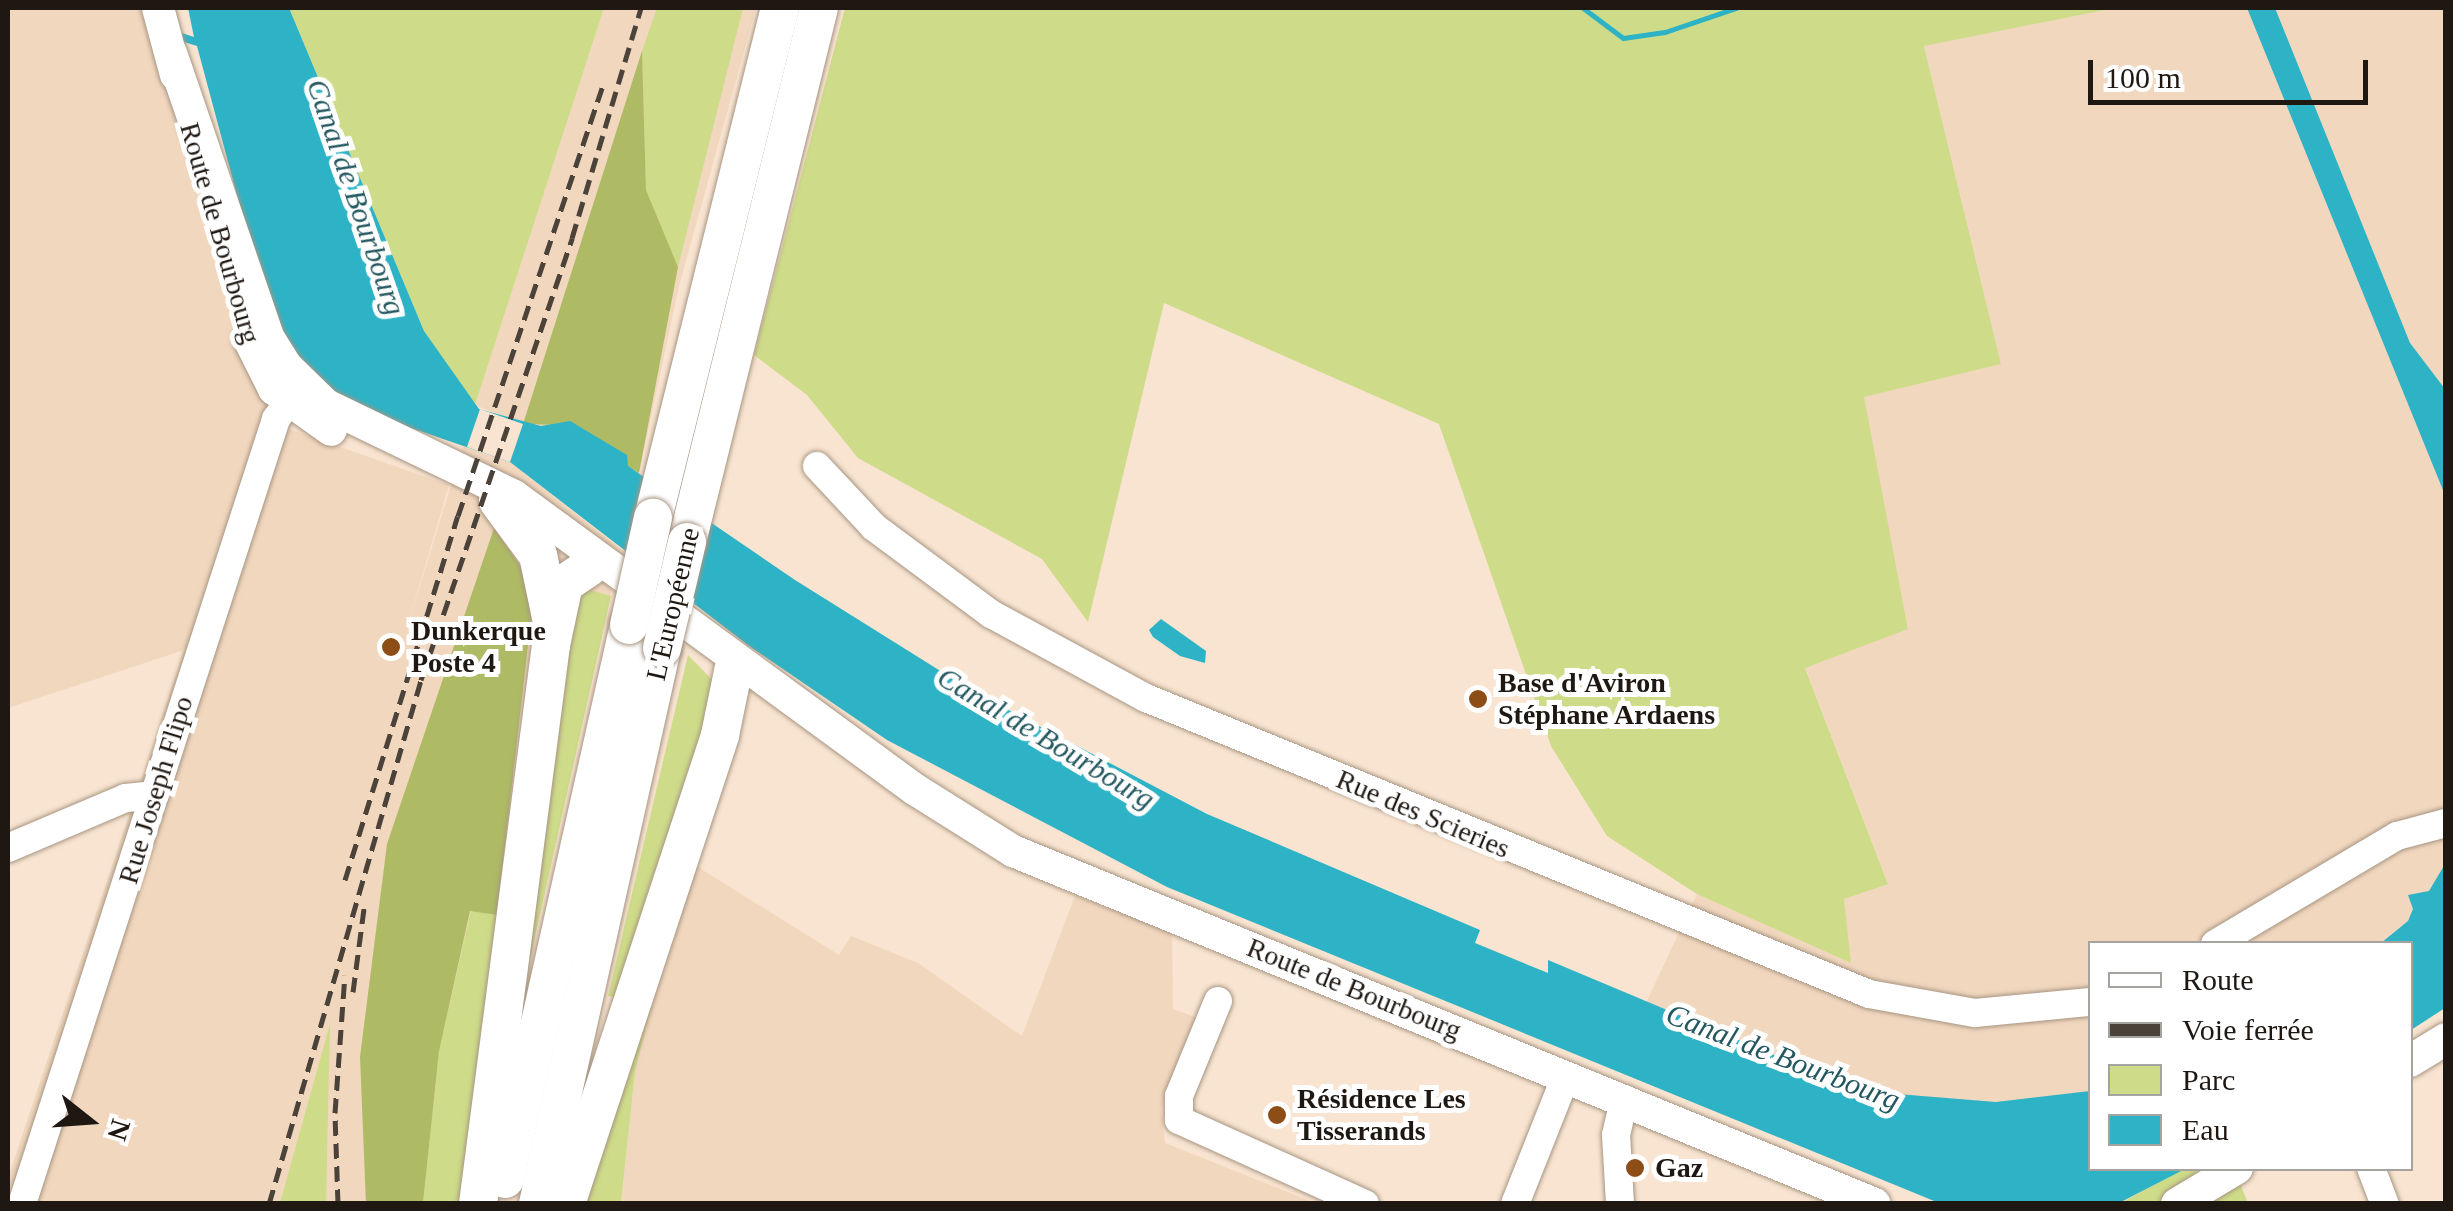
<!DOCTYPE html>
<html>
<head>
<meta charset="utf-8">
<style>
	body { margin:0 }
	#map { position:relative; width:2453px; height:1211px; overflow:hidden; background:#f8e4d0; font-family:Georgia,serif }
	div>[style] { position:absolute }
	.built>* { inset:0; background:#f1d7be }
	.green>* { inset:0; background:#cedb88 }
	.forest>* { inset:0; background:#aeba64 }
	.water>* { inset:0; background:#2db3c5 }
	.pier>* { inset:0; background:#f8e4d0 }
	.stream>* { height:5px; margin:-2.5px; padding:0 2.5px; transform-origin:2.5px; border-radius:2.5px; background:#2db3c5 }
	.roads { filter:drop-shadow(0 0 2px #a79583) drop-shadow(0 0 2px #a79583) }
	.minor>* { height:28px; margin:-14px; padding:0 14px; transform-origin:14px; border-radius:14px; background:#fff }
	.major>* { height:32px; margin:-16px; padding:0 16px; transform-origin:16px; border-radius:16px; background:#fff }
	.highway>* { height:38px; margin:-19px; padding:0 19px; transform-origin:19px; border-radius:19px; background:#fff }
	.rail>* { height:5px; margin-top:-2.5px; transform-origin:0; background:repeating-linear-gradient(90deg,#4b4239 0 15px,transparent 0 23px) }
	.bridges { filter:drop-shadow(0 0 2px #a79583) drop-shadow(0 0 2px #a79583) }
	.highway-bridge>* { height:38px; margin:-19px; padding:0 19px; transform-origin:19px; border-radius:19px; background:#fff }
	.dots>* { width:28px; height:28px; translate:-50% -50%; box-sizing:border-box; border:5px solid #fff; border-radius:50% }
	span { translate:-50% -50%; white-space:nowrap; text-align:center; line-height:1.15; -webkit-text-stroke:10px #fff; paint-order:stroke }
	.street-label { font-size:28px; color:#1f1812 }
	.poi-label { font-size:28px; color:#1f1812; font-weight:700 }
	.left { translate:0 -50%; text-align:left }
	.water-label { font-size:30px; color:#245860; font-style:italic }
	.frame { position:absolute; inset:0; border:10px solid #1f1812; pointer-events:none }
	.legend { position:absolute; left:2088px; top:941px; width:325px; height:230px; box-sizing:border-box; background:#fff; border:2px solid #a5a3a0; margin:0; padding:12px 18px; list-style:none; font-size:30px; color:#1f1812 }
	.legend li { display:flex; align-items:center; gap:20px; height:50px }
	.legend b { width:50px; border:2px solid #a5a3a0 }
	.north { position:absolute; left:40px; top:1071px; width:100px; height:100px; -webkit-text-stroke:8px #fff; paint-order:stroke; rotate:107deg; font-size:28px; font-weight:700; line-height:40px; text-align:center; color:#1f1812 }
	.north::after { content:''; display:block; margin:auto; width:35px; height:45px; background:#1f1812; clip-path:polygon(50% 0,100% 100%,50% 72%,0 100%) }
	.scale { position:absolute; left:2088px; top:60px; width:280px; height:45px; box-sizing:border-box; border:5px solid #1f1812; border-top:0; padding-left:12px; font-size:30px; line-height:35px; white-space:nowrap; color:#1f1812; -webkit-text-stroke:8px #fff; paint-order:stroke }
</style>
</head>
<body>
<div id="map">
	<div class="built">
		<i style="clip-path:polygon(8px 8px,144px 8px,241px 349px,289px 429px,449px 485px,403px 641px,463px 446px,510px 462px,621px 549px,465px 1203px,8px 1203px,8px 1178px,184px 650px,8px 708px)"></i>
		<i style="clip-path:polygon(604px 8px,756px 8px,679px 286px,639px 473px,475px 405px)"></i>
		<i style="clip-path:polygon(2115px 8px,2445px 8px,2445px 931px,2410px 944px,2090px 944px,2090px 1123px,1960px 1122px,1630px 1037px,1697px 894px,1850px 962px,1844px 899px,1888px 883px,1805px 667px,1908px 628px,1863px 397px,2001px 364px,1924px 45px)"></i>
		<i style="clip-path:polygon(688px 861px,839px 955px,851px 936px,918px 963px,1022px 1036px,1075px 896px,1172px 932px,1173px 1009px,1200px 1019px,1161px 1108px,1165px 1143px,1315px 1203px,621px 1204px,635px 1072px)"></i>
	</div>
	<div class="green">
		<i style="clip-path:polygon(289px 8px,604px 8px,475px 405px,424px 331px)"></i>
		<i style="clip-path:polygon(657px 8px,743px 8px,678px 267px,646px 191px,642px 51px)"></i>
		<i style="clip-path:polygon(845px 8px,2115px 8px,1924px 46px,2001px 364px,1864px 397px,1908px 629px,1805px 668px,1888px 884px,1844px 899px,1851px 963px,1697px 894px,1607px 836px,1551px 746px,1439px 424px,1164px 303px,1088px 622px,1042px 559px,858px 458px,807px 395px,754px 355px)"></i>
		<i style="clip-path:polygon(576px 586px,611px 596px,503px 1081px)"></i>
		<i style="clip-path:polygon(688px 655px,717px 685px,620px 998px,608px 996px)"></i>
		<i style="clip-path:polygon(471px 911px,497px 915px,460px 1203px,423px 1204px,439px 1050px)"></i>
		<i style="clip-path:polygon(665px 953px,635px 1072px,621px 1203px,582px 1204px)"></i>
		<i style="clip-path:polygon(330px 1024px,326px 1203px,280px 1203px)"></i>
		<i style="clip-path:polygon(2185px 1168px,2234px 1169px,2248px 1203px,2119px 1204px)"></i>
	</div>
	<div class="forest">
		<i style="clip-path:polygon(642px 51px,646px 190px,678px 267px,639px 473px,559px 425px,523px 424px)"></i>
		<i style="clip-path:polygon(494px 528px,523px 570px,533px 602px,497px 915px,470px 911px,439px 1051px,423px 1203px,366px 1204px,360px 1057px,387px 844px)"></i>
	</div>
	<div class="water">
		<i style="clip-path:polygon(188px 8px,289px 8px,424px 331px,479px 409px,541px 426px,570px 421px,627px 455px,628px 466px,795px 580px,974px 692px,1207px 814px,1480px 930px,1475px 943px,1548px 973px,1548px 960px,1841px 1083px,1885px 1093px,1996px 1102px,2090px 1091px,2090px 1168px,2185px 1169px,2119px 1203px,1939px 1203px,1167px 887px,887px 740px,749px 646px,510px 462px,350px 407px,286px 351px,261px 285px,197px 46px,184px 42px,182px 33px,194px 37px)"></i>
		<i style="clip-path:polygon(2247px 8px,2275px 8px,2410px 343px,2445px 389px,2445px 495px)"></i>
		<i style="clip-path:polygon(1161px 619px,1206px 651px,1205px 663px,1180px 656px,1153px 637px,1149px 630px)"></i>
		<i style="clip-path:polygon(2445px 864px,2445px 1008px,2411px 1030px,2410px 944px,2381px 943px,2408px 921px,2413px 909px,2408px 895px,2429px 891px)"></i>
	</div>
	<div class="pier">
		<i style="clip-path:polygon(480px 409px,523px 424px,510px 462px,467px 447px)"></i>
	</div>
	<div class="stream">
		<i style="left:1583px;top:8px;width:50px;rotate:36.9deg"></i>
		<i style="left:1623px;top:38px;width:42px;rotate:-8.1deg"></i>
		<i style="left:1665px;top:32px;width:75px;rotate:-18.7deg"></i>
	</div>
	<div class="roads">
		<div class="minor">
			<i style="left:817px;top:466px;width:83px;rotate:46.9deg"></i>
			<i style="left:874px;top:527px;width:146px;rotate:36.6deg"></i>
			<i style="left:991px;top:614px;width:176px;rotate:28.5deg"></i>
			<i style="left:1146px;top:698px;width:781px;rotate:22.26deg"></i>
			<i style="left:1869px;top:994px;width:108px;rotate:10.2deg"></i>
			<i style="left:1975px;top:1013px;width:116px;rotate:-5.5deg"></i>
			<i style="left:8px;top:848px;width:128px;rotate:-23deg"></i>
			<i style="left:126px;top:798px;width:29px;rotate:-6deg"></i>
			<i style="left:2215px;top:944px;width:212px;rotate:-30.7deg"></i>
			<i style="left:2397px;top:836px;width:51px;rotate:-14.9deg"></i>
			<i style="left:1218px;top:1001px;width:103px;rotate:112.3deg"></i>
			<i style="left:1179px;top:1096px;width:24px;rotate:90deg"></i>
			<i style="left:1179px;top:1120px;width:204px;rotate:24.3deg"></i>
			<i style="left:2371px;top:1168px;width:39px;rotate:69deg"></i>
			<i style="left:22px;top:1204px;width:825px;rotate:-72.07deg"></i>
			<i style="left:276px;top:419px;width:42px;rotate:-53.7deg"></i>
			<i style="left:1515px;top:1204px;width:138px;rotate:-68.3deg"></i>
			<i style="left:1620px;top:1204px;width:69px;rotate:-93.3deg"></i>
			<i style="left:1616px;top:1135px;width:37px;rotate:-77deg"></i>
		</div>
		<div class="major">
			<i style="left:158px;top:8px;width:69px;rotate:75deg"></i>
			<i style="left:171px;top:53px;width:300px;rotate:71.1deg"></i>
			<i style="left:268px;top:337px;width:36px;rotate:58deg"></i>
			<i style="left:287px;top:367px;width:54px;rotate:44.3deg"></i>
			<i style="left:326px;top:405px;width:209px;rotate:25.8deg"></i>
			<i style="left:514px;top:496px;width:498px;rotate:36.2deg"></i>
			<i style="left:916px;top:790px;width:115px;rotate:32.2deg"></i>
			<i style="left:1013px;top:851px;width:931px;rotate:22.27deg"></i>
			<i style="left:249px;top:339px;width:56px;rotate:63.4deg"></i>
			<i style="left:274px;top:389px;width:70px;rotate:35.7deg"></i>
			<i style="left:2410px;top:1061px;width:42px;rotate:-31.4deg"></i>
			<i style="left:2177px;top:1204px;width:70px;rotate:-31deg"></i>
		</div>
		<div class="highway">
			<i style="left:498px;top:501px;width:67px;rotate:53.5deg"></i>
			<i style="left:538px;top:555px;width:63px;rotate:78.2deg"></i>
			<i style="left:653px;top:518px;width:526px;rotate:-76.02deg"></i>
			<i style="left:687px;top:542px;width:550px;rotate:-76.12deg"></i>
			<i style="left:505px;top:1179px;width:568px;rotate:-77.38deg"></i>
			<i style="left:478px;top:1204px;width:564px;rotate:-82.56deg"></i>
			<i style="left:551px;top:645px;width:62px;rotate:-78deg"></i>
			<i style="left:564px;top:584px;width:30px;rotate:-34deg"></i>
			<i style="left:538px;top:1204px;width:570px;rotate:-77.43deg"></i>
			<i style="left:566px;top:1204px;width:494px;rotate:-71.8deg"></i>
			<i style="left:720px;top:735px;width:69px;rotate:-78.4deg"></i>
		</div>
	</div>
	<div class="rail">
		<i style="left:345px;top:880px;width:381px;rotate:-72.8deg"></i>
		<i style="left:458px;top:516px;width:459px;rotate:-71.4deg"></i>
		<i style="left:353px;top:992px;width:85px;rotate:-82.5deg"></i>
		<i style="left:269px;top:1204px;width:546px;rotate:-73.82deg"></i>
		<i style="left:421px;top:680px;width:467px;rotate:-71.1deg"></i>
		<i style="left:572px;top:238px;width:240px;rotate:-73.3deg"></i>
		<i style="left:338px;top:1204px;width:91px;rotate:-91.9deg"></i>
		<i style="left:335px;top:1113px;width:138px;rotate:-85.9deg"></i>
	</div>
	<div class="bridges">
		<div class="highway-bridge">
			<i style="left:629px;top:625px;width:110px;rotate:-77.4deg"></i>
			<i style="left:662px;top:648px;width:109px;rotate:-76.7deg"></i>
		</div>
	</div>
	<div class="dots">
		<i style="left:391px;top:647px;background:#8d4d16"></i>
		<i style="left:1478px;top:699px;background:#8d4d16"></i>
		<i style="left:1277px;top:1115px;background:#8d4d16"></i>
		<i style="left:1635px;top:1168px;background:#8d4d16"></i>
	</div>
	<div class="street-label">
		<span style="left:220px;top:233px;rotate:74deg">Route de Bourbourg</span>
		<span style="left:673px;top:604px;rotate:-77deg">L'Européenne</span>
		<span style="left:156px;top:790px;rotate:-73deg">Rue Joseph Flipo</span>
		<span style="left:1423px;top:814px;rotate:23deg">Rue des Scieries</span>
		<span style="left:1354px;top:989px;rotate:22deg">Route de Bourbourg</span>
	</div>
	<div class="poi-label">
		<span class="left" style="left:411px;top:647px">Dunkerque<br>Poste 4</span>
		<span class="left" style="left:1498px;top:699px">Base d'Aviron<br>Stéphane Ardaens</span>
		<span class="left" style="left:1297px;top:1115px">Résidence Les<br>Tisserands</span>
		<span class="left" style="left:1655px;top:1168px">Gaz</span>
	</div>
	<div class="water-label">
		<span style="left:356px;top:197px;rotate:71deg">Canal de Bourbourg</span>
		<span style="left:1046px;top:738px;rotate:31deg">Canal de Bourbourg</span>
		<span style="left:1783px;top:1057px;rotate:21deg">Canal de Bourbourg</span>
	</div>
	<div class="frame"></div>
	<ul class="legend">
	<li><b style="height:12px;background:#fff"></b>Route</li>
	<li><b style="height:12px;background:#4b4239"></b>Voie ferrée</li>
	<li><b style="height:28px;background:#cedb88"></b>Parc</li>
	<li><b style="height:28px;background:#2db3c5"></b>Eau</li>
	</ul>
	<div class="north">N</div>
	<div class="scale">100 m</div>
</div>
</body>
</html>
